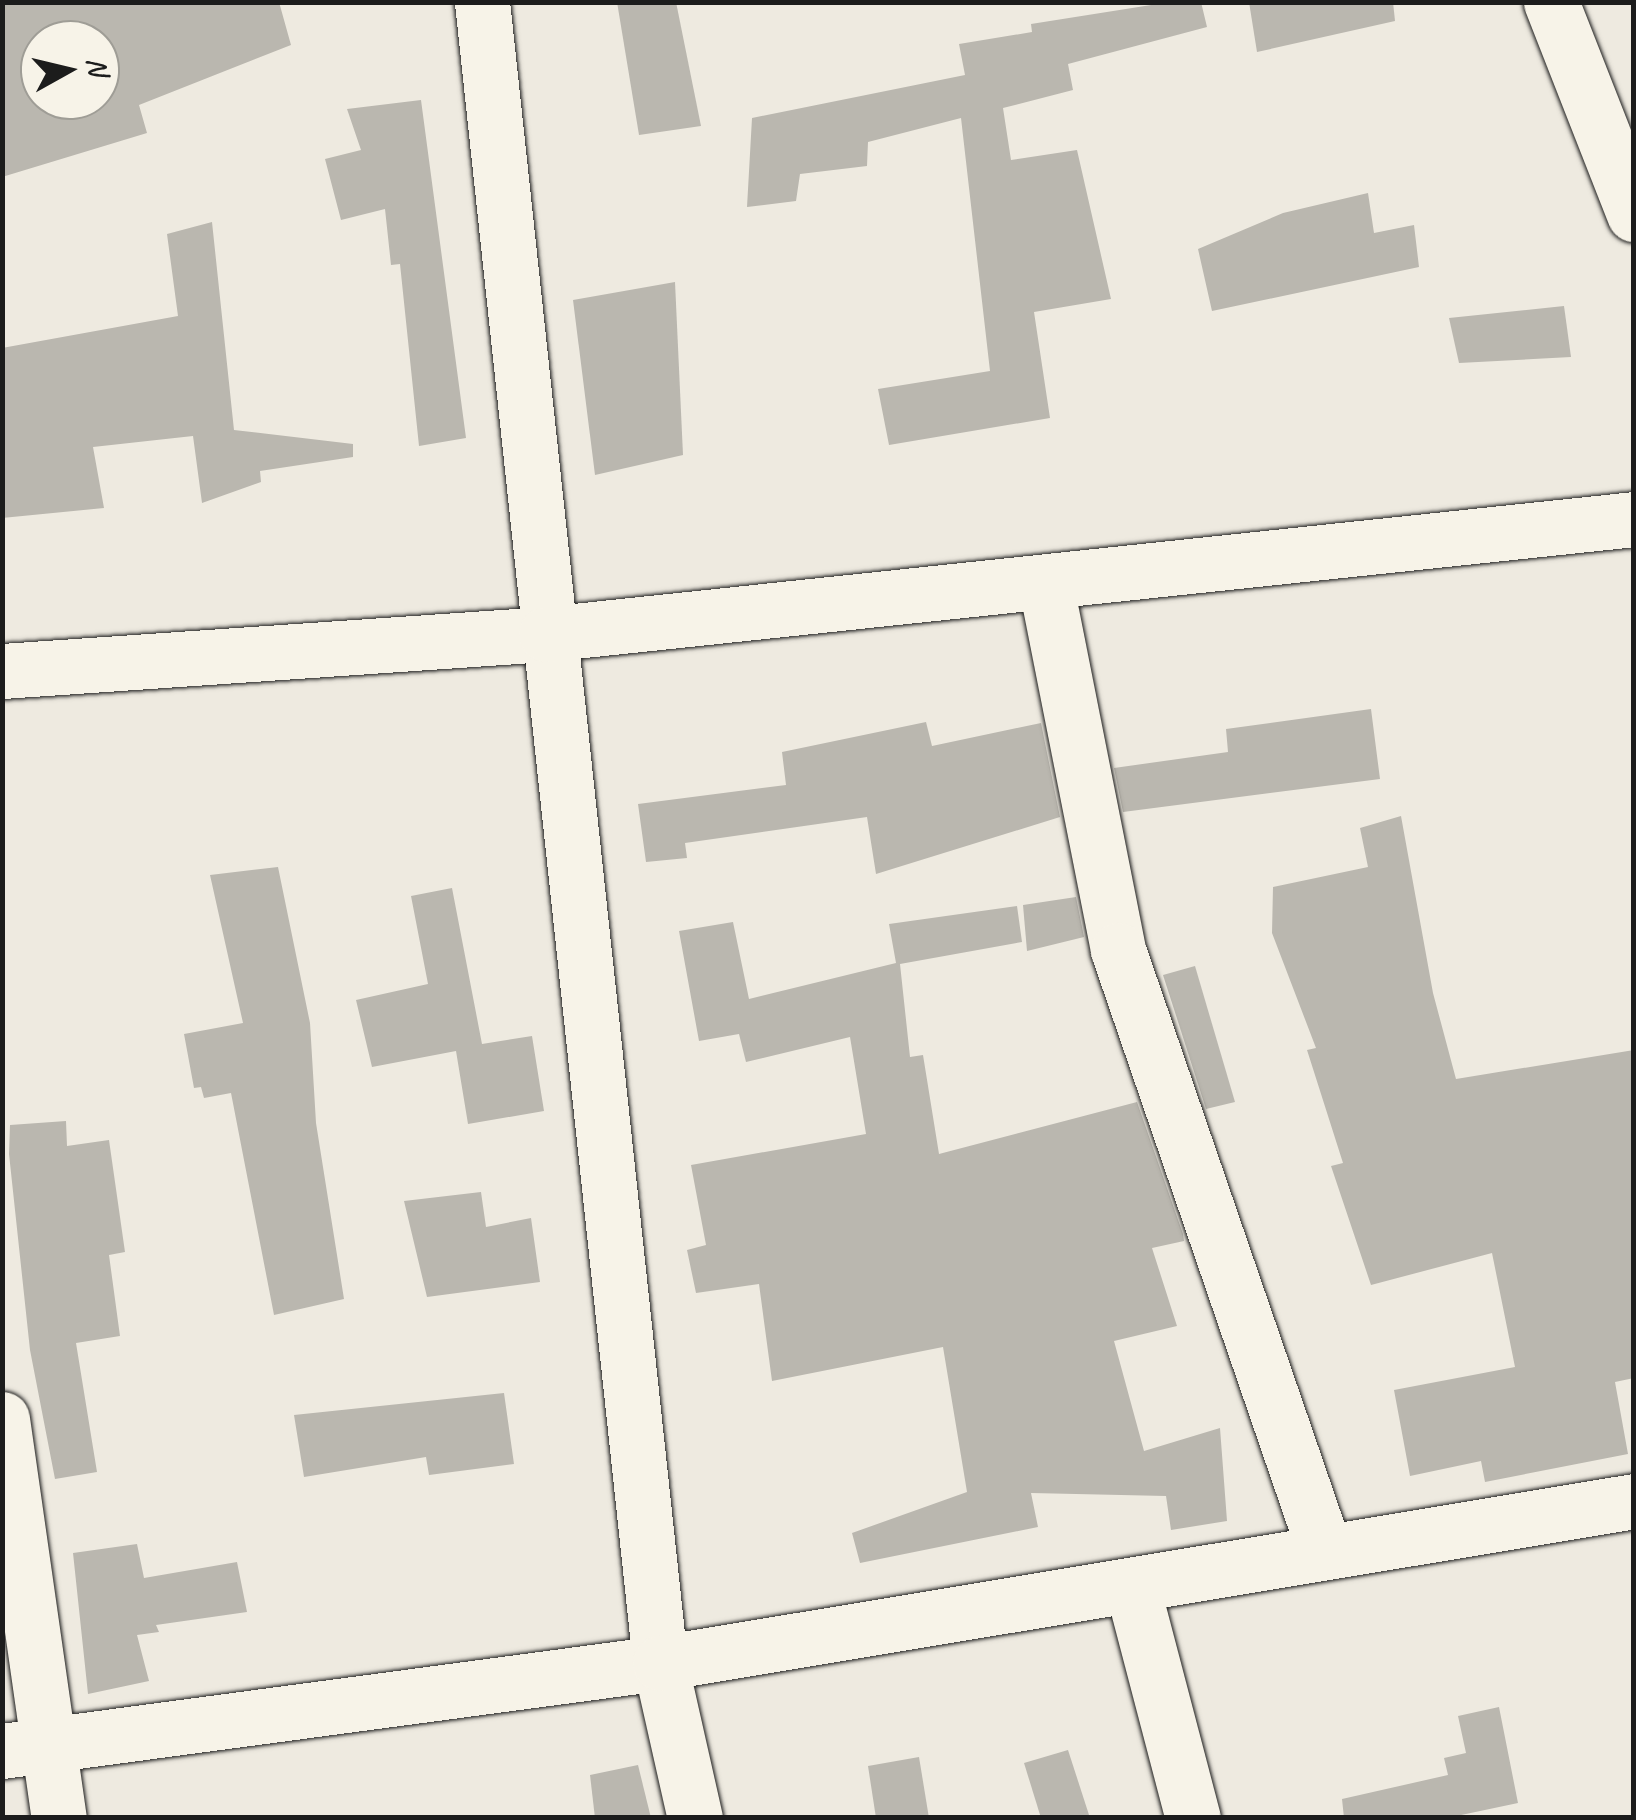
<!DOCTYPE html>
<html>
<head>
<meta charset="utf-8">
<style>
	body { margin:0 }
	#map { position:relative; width:1636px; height:1820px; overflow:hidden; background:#eeeae0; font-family:Caveat,sans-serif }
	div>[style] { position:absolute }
	.building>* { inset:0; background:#bab7af }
	.roads { filter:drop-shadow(0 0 2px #1c1c1c) drop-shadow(0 0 2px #1c1c1c) }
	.minor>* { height:55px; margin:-27.5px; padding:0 27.5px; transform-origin:27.5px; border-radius:27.5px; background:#f7f3e8 }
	span { translate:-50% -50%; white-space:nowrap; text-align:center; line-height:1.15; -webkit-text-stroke:9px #f7f3e8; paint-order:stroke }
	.frame { position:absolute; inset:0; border:5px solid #1c1c1c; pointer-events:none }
	.north { position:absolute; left:20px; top:20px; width:100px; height:100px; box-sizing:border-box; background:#f7f3e8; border:2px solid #9f9d96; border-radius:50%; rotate:82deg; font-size:28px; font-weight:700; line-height:40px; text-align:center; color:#1c1c1c }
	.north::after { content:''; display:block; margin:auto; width:35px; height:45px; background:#1c1c1c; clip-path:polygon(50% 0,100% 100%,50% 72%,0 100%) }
</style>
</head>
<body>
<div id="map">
	<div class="building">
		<i style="clip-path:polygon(evenodd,2px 2px,279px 2px,291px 45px,139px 105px,147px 133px,2px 177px,2px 2px,40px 40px,100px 40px,100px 100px,40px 100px,40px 40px)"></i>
		<i style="clip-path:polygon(617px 2px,676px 2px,701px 126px,639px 135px)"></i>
		<i style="clip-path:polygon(1170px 2px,1201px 2px,1207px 27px,1068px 64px,1073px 90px,1003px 108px,1011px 160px,1077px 150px,1111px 299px,1034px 312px,1050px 418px,889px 445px,878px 389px,990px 371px,961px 118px,868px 142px,867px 166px,800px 174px,796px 201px,747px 207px,752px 118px,965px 75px,959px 44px,1032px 32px,1031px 24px)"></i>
		<i style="clip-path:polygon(1249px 2px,1393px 2px,1395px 21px,1257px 52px)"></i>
		<i style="clip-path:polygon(421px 100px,466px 438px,419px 446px,400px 264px,391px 265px,385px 209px,341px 220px,325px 159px,361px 150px,347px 109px)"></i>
		<i style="clip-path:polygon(1368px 193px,1374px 233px,1414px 225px,1419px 267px,1212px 311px,1198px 249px,1283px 213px)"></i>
		<i style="clip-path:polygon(212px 222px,234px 430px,353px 444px,353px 457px,260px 471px,261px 482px,202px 503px,193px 436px,93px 447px,104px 508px,2px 518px,2px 348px,178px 316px,167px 234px)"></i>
		<i style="clip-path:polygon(675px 282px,683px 455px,595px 475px,573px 300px)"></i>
		<i style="clip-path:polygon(1564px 306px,1571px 357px,1459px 363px,1449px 318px)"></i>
		<i style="clip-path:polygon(1371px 709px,1380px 779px,1123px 812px,1114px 768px,1228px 752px,1226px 729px)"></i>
		<i style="clip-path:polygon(926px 722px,932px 746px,1041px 723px,1060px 817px,876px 874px,867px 817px,685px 843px,687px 858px,646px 862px,638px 804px,786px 785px,782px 752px)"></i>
		<i style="clip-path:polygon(1401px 816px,1433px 993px,1456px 1079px,1634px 1050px,1634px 1378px,1615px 1382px,1628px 1454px,1485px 1482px,1481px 1461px,1410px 1476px,1394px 1390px,1515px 1367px,1492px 1253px,1371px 1285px,1331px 1166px,1343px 1163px,1307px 1050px,1316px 1048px,1272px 933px,1273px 887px,1368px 867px,1360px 828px)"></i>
		<i style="clip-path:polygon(278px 867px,310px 1023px,316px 1123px,344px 1299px,274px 1315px,231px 1093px,204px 1098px,201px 1087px,194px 1088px,184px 1034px,243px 1023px,210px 875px)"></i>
		<i style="clip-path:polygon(452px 888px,482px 1044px,532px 1036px,544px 1111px,468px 1124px,456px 1051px,372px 1067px,356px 1000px,428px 984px,411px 896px)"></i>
		<i style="clip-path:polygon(1076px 897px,1084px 937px,1027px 951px,1023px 905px)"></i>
		<i style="clip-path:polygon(1017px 906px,1022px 942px,900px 964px,910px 1057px,923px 1055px,939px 1154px,1137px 1102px,1183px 1234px,1184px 1241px,1152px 1248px,1177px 1326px,1114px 1341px,1144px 1451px,1220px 1428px,1227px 1521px,1171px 1530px,1166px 1496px,1031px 1493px,1038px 1527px,860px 1563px,852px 1533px,967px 1492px,943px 1347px,772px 1381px,759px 1284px,696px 1293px,687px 1250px,706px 1245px,691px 1165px,866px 1134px,850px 1037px,746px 1062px,739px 1034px,699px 1041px,679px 931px,733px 922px,749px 999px,896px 963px,889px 924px)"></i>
		<i style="clip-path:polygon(1195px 966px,1235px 1102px,1206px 1109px,1163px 975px)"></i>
		<i style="clip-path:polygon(66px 1121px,67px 1146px,109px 1140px,125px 1252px,109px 1255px,120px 1336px,76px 1343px,97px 1472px,55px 1479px,30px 1350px,9px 1154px,10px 1125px)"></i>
		<i style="clip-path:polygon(481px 1192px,486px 1227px,531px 1218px,540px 1282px,427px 1297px,404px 1201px)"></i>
		<i style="clip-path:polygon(504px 1393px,514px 1464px,429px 1475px,426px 1457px,304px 1477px,294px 1415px)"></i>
		<i style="clip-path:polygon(137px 1544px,144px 1578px,237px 1562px,247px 1612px,156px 1625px,159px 1632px,137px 1635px,149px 1681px,88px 1694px,73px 1553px)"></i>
		<i style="clip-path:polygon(1499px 1707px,1518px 1803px,1447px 1818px,1344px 1818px,1342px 1799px,1448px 1775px,1444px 1758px,1466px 1753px,1458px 1716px)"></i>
		<i style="clip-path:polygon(1068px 1750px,1090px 1818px,1041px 1818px,1024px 1763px)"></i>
		<i style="clip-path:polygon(919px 1757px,929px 1818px,876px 1818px,868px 1766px)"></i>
		<i style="clip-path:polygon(638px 1765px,651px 1818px,595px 1818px,590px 1775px)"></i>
	</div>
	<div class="roads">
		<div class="minor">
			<i style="left:482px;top:2px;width:1671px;rotate:83.88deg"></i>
			<i style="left:660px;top:1663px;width:159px;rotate:77.3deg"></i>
			<i style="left:1551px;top:2px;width:228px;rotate:68.6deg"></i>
			<i style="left:1046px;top:586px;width:371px;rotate:78.8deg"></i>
			<i style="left:1118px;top:950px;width:633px;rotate:71.02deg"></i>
			<i style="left:2px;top:671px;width:545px;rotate:-3.89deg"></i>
			<i style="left:546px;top:634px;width:1094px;rotate:-6.03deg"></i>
			<i style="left:2px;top:1419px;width:403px;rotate:81.9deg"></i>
			<i style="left:1132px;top:1586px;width:240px;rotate:75.3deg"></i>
			<i style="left:2px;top:1751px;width:664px;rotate:-7.62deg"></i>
			<i style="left:660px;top:1663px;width:987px;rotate:-9.44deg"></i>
		</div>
	</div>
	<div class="frame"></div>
	<div class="north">N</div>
</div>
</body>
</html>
